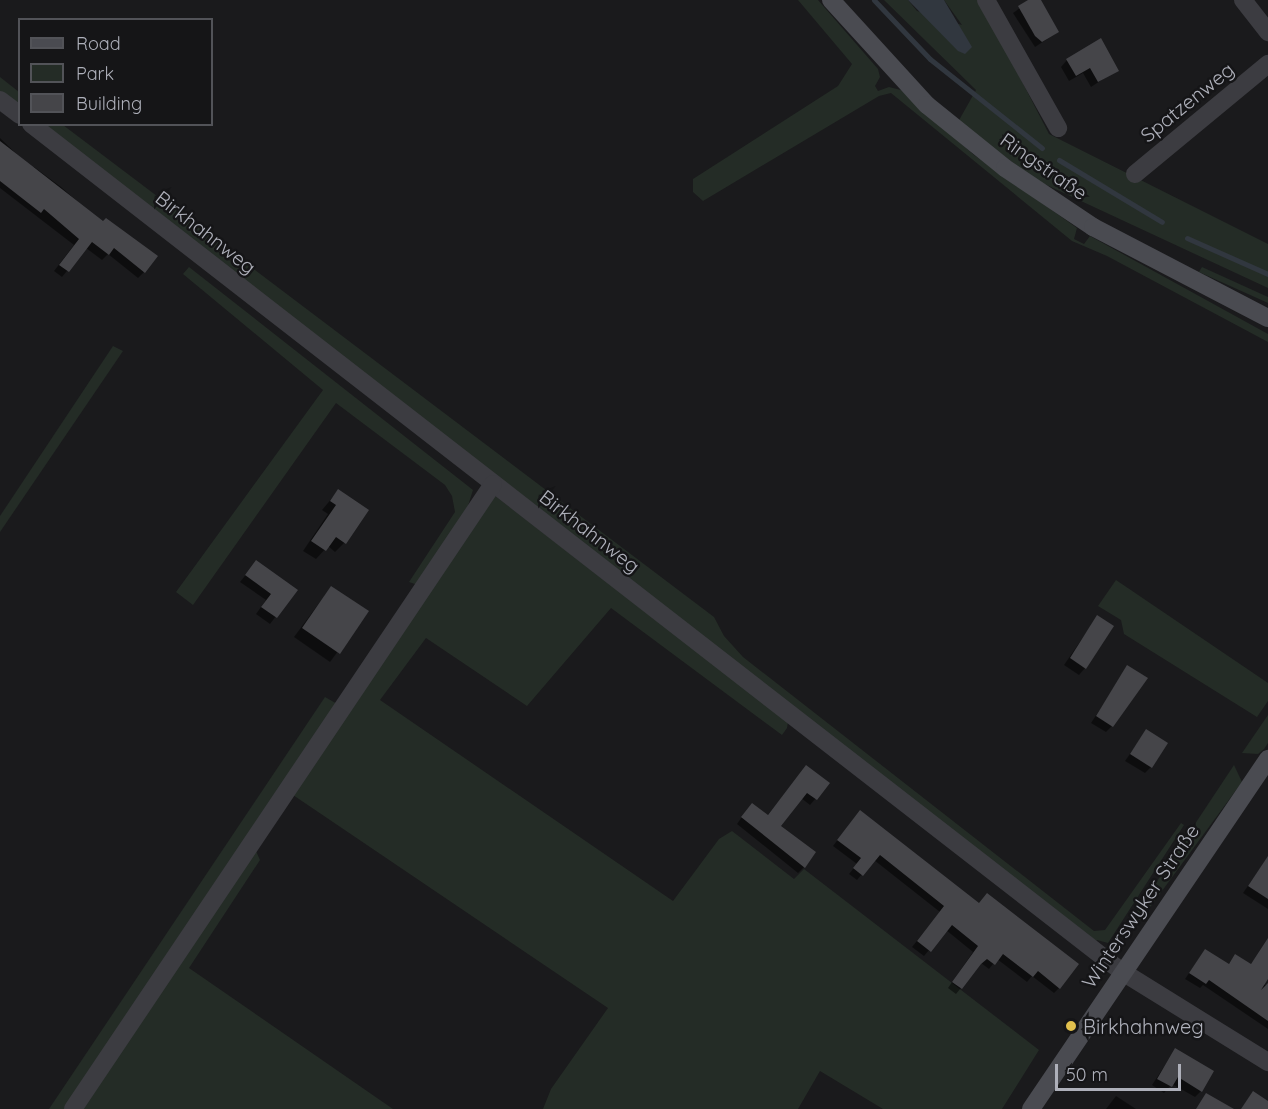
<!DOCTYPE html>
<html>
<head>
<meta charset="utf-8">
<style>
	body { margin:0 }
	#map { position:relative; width:1268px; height:1109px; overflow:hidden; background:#1a1a1c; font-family:Quicksand,sans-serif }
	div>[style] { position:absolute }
	.green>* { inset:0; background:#242c26 }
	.water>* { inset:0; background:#31373f }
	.shadow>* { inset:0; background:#0007 }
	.stream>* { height:5px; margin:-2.5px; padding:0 2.5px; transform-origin:2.5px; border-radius:2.5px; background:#31373f }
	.building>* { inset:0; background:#454549 }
	.street>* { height:18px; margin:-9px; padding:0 9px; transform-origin:9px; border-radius:9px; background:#3c3c41 }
	.secondary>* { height:18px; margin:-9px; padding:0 9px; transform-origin:9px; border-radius:9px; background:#4a4b51 }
	.dots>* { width:16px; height:16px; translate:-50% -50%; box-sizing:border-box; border:3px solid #151517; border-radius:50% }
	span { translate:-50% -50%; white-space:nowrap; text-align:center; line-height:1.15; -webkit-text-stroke:5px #151517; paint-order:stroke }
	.street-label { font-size:20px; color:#aeb0ba }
	.poi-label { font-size:20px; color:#aeb0ba }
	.left { translate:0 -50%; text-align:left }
	.legend { position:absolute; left:18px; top:18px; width:195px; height:108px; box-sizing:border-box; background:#151517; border:2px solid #525358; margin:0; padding:8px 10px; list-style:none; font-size:18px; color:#aeb0ba }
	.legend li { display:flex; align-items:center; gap:12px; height:30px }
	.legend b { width:30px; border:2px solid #525358 }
	.scale { position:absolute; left:1055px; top:1064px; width:126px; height:27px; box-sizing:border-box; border:3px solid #aeb0ba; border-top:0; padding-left:8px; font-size:18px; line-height:21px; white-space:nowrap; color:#aeb0ba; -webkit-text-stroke:4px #151517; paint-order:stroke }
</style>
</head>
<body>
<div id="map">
	<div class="green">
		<i style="clip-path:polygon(798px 0,818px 0,878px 69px,880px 77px,875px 86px,878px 91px,889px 87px,901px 90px,974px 155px,1077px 228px,1074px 239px,1084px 244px,1090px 236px,1268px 334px,1268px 342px,1107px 256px,1072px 241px,891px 93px,879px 96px,703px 201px,693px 192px,693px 179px,838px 86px,852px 64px)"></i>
		<i style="clip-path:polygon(884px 0,908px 0,917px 11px,962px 25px,944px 0,980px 0,1049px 134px,1268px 244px,1268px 288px,1038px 181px,958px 122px,976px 90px)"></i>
		<i style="clip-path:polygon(0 77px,19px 92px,19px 106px,0 91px)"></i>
		<i style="clip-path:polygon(43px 125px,63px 125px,714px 617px,724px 636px,743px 657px,1094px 931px,1105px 930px,1181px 823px,1184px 825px,1108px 943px,1097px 940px,1093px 945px)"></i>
		<i style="clip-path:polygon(189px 267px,473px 490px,466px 512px,418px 585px,409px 582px,455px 512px,452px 496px,445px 485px,336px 403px,193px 605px,176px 592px,323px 390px,183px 274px)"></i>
		<i style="clip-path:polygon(1202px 267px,1268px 297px,1268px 303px,1199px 272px)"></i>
		<i style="clip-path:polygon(113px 346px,123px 351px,0 532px,0 516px)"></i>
		<i style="clip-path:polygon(494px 495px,788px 722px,787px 728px,782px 735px,611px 608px,527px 706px,426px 638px,380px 700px,673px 901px,719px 839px,732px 831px,794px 879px,804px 869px,1039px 1050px,1002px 1109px,883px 1109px,820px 1071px,798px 1109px,543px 1109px,551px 1089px,608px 1008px,293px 795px,256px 851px,260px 860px,189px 968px,393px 1109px,78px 1109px)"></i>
		<i style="clip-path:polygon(1116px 580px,1268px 683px,1268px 701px,1257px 717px,1124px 634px,1121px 620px,1098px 606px)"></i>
		<i style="clip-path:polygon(325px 697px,339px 705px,68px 1109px,49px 1109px)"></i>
		<i style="clip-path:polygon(1268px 715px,1268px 743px,1264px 749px,1258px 754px,1242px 753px)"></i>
		<i style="clip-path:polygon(1234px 765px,1242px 782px,1137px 925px,1132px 919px)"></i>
	</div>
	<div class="water">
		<i style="clip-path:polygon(908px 0,944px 0,972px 47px,965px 54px,958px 51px)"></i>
	</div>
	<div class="shadow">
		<i style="clip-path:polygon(1031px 0,1040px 0,1058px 32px,1035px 47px,1013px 13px)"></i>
		<i style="clip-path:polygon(1067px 60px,1117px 70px,1091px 87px,1083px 73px,1069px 81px,1061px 67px)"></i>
		<i style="clip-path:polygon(0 138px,32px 169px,34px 167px,61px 187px,102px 223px,144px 272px,138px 278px,108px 254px,102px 260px,86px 248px,62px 277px,54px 271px,74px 245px,0 188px)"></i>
		<i style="clip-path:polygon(338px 491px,344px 543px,335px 552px,328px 546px,316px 559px,303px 551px,328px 514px,322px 510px)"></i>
		<i style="clip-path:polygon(256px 562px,296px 590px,270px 624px,256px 614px,266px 600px,240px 582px)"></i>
		<i style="clip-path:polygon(331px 587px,367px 612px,330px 662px,294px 637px)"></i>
		<i style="clip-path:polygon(1097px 617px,1085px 668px,1079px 675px,1064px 665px)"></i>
		<i style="clip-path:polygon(1128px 667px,1112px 726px,1106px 732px,1091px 723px)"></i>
		<i style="clip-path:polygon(1146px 731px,1151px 767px,1145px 773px,1125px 761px)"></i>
		<i style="clip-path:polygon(806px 767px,828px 784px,810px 805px,801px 798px,779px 826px,804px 867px,798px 873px,737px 824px,746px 811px,767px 816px)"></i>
		<i style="clip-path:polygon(855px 817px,1059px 988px,1054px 993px,1032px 976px,1027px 982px,997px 959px,989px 969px,981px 963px,956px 994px,948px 988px,973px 952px,946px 930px,924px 956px,912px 947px,940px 912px,874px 860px,857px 880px,849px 874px,857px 864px,833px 846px)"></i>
		<i style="clip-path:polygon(1268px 857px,1268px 909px,1243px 893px)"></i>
		<i style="clip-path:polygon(1205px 950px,1228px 965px,1235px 956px,1250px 965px,1261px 951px,1268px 956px,1268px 976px,1263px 984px,1268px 987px,1268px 1029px,1203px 985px,1200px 988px,1185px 979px)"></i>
		<i style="clip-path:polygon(1175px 1050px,1201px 1091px,1195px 1097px,1172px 1084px,1164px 1093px,1152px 1085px)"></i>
		<i style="clip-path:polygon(1116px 1096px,1136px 1109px,1106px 1109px)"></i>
	</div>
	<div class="stream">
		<i style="left:874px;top:0;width:81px;rotate:46.5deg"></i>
		<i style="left:930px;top:59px;width:143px;rotate:38.5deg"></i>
		<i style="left:1059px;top:160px;width:120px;rotate:31deg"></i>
		<i style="left:1187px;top:238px;width:89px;rotate:24deg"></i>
	</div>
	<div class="building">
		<i style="clip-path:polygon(1028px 0,1041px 0,1059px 32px,1042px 42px,1035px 36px,1018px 6px)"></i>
		<i style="clip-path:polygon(1101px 38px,1119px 71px,1098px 82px,1090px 68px,1076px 76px,1066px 59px)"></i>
		<i style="clip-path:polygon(0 141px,103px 221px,106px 218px,158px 256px,145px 273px,114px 248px,109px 255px,92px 242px,69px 272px,59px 265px,79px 239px,44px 209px,41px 213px,0 181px)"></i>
		<i style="clip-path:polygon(338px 489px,369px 510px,346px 544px,336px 537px,326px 551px,311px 541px,336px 505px,330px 501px)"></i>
		<i style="clip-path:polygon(256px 560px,298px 590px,277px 618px,261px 607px,271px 594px,245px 575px)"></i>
		<i style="clip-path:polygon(331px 586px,369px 611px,340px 654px,302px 628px)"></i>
		<i style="clip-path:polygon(1097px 615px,1114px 626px,1086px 669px,1070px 658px)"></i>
		<i style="clip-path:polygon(1127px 665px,1148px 678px,1113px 727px,1096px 716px)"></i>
		<i style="clip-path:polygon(1146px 729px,1168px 743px,1152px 768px,1130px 754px)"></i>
		<i style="clip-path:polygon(806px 765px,830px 783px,817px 800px,807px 793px,781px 826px,816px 852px,805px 868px,741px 817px,752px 803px,768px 815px)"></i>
		<i style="clip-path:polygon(860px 810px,979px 903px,987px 893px,1079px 964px,1060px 989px,1038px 971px,1033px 977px,1003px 954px,995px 965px,987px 959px,981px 964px,962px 989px,952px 982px,978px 946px,952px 925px,931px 952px,917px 941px,944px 906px,880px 855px,863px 876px,853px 868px,861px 858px,837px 840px)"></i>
		<i style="clip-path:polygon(1268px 856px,1268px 899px,1248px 886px)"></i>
		<i style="clip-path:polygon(1268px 938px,1268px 979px,1261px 990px,1268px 983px,1268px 1021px,1209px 980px,1206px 984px,1189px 973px,1205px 949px,1229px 964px,1235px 954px,1251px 964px)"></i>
		<i style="clip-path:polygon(1175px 1048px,1214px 1071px,1202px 1092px,1178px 1077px,1172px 1087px,1157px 1079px)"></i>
		<i style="clip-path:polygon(1253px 1091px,1268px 1101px,1268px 1109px,1241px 1109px)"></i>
		<i style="clip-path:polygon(1206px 1093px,1234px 1109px,1196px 1109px)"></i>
	</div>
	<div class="street">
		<i style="left:986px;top:0;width:147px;rotate:60.6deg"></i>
		<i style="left:1243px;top:0;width:41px;rotate:52deg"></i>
		<i style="left:0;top:100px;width:25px;rotate:37deg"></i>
		<i style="left:31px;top:124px;width:1380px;rotate:37.85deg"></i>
		<i style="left:1121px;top:971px;width:173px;rotate:31.8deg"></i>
		<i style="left:1135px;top:174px;width:173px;rotate:-39.6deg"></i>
		<i style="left:73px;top:1109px;width:753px;rotate:-56.1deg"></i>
	</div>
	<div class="secondary">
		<i style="left:831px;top:0;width:142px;rotate:47.6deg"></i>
		<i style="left:927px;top:105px;width:100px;rotate:38.9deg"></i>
		<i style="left:1005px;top:168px;width:106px;rotate:33.8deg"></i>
		<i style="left:1093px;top:227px;width:197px;rotate:27.5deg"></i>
		<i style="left:1031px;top:1109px;width:423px;rotate:-55.9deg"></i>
	</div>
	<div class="dots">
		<i style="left:1071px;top:1026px;background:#e1c04d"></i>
	</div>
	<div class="street-label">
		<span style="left:1187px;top:102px;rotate:-39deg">Spatzenweg</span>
		<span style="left:1044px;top:166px;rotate:35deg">Ringstraße</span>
		<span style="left:206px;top:232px;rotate:38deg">Birkhahnweg</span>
		<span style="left:590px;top:531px;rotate:38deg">Birkhahnweg</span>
		<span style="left:1140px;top:906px;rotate:-56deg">Winterswyker Straße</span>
	</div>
	<div class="poi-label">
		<span class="left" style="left:1083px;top:1026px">Birkhahnweg</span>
	</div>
	<ul class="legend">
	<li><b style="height:8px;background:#4a4b51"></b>Road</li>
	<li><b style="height:16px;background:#242c26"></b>Park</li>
	<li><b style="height:16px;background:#454549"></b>Building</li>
	</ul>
	<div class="scale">50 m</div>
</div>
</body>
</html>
